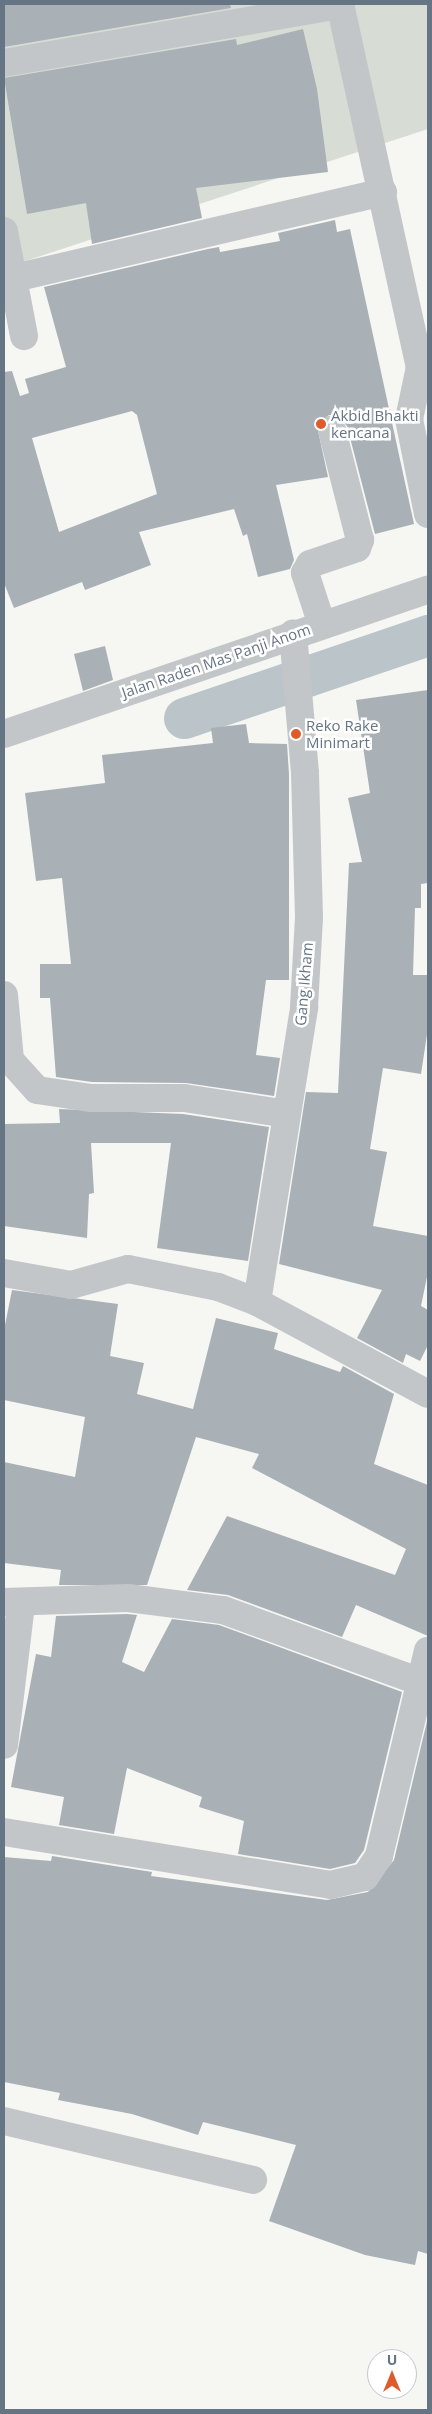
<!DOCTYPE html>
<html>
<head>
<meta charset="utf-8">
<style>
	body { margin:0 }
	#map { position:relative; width:432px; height:2414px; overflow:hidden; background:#f6f6f3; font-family:"Open Sans",sans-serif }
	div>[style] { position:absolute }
	.green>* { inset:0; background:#d7ddd4 }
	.canal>* { height:41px; margin:-20.5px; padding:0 20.5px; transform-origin:20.5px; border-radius:20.5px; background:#bac4c9 }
	.building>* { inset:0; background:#a9b0b6 }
	.minor>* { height:28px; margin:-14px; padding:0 14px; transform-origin:14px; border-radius:14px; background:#c2c6c9 }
	.dots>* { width:14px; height:14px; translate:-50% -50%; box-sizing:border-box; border:2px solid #fff; border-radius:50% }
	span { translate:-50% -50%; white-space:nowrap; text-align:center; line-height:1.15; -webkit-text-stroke:5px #fff; paint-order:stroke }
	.poi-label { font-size:15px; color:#667584 }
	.left { translate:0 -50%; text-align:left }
	.street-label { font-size:15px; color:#667584 }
	.frame { position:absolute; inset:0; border:5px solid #667584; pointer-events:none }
	.north { position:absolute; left:367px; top:2349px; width:50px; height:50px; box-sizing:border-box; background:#fff; border:1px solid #c2c8ce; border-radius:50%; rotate:0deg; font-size:14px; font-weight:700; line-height:20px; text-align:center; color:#667584 }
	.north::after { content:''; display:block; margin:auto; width:18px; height:22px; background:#de5c2b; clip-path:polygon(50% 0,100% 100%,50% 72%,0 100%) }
</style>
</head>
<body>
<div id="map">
	<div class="green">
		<i style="clip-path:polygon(4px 4px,428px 4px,428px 129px,4px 268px)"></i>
	</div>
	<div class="canal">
		<i style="left:184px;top:718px;width:258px;rotate:-18.8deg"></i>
	</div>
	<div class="building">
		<i style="clip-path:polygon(4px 4px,230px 4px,231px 8px,4px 47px)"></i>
		<i style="clip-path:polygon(303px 29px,317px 89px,328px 172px,196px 188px,202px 218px,92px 244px,86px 203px,27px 214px,4px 78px,236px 39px,237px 45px)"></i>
		<i style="clip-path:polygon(evenodd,335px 220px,337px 232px,350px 229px,414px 524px,375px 534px,347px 426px,337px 415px,329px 415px,317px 426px,328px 477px,276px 485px,294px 560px,290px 569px,258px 577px,247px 534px,243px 536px,234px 509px,139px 532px,151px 565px,85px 590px,82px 582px,14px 608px,4px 583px,4px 372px,12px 371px,20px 396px,29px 393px,25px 379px,66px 367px,44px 287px,208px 249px,219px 247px,220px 252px,280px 241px,278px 233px,335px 220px,132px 411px,137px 415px,157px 494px,59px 532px,32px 438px,132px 411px)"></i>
		<i style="clip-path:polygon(105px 646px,113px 680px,83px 691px,74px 654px)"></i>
		<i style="clip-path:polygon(428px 690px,428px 883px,421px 884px,421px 908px,415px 908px,413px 975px,428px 975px,428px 1028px,421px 1074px,383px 1068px,370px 1149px,387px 1152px,373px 1226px,428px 1236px,428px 1272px,421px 1306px,428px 1310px,428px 1345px,420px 1361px,406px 1354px,403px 1363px,357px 1338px,382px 1290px,279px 1264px,306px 1092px,338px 1093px,349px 863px,362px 862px,348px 798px,370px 793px,356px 700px)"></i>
		<i style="clip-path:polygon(246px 724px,249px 743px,287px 744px,289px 774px,289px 980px,266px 980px,256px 1055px,280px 1058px,274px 1096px,186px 1083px,92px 1082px,56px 1077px,50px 998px,40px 998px,40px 964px,71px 964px,62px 878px,36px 881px,25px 793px,105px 783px,102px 755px,213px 743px,211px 728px)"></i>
		<i style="clip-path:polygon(59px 1109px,183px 1114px,269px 1127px,248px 1261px,157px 1248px,171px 1143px,91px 1143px,94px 1193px,89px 1194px,87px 1238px,4px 1226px,4px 1124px,60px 1123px)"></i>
		<i style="clip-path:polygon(12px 1290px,118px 1304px,110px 1356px,144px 1363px,137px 1394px,193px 1409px,216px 1318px,278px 1333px,274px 1349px,340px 1372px,343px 1366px,394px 1394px,374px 1464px,428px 1485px,428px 1636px,356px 1605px,342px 1637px,228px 1595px,187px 1590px,227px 1516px,395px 1575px,406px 1549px,252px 1468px,259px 1454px,196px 1437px,147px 1585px,59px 1585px,61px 1570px,4px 1563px,4px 1462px,75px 1477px,85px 1417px,4px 1400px,4px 1330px)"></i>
		<i style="clip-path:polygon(127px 1614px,137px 1615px,122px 1662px,144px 1672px,172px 1619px,219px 1625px,402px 1692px,364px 1850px,355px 1863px,330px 1869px,238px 1854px,244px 1821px,199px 1807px,202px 1797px,127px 1768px,114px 1834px,59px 1825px,64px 1797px,11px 1787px,36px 1654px,51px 1657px,56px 1616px)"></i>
		<i style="clip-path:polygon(428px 1717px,428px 2254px,418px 2251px,415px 2265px,365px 2255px,269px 2221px,296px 2145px,203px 2122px,198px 2135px,132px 2114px,58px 2100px,60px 2093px,4px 2082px,4px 1857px,51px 1861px,52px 1856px,152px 1872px,151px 1876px,327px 1900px,368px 1892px,394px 1860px)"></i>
	</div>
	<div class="minor">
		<i style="left:340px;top:4px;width:372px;rotate:77.6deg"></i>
		<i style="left:420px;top:367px;width:53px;rotate:101.9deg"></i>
		<i style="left:409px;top:419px;width:97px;rotate:78.7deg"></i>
		<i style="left:4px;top:63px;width:341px;rotate:-9.8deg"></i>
		<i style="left:4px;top:231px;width:107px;rotate:79.2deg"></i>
		<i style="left:14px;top:278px;width:379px;rotate:-13.1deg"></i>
		<i style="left:322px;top:625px;width:55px;rotate:-108.1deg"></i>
		<i style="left:305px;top:573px;width:10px;rotate:-61deg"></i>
		<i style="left:310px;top:564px;width:50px;rotate:-18.8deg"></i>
		<i style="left:357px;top:548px;width:9px;rotate:-69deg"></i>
		<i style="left:360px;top:540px;width:114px;rotate:-104.3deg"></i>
		<i style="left:4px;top:734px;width:448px;rotate:-18.8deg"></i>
		<i style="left:4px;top:995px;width:65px;rotate:84.7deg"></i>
		<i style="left:10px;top:1060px;width:40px;rotate:48deg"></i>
		<i style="left:37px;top:1090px;width:55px;rotate:8.4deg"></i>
		<i style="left:91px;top:1098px;width:93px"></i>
		<i style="left:184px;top:1098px;width:104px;rotate:8.8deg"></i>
		<i style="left:4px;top:1273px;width:68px;rotate:10.2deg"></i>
		<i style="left:71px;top:1285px;width:59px;rotate:-15.7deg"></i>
		<i style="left:128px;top:1269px;width:92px;rotate:11.3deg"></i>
		<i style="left:218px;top:1287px;width:42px;rotate:21deg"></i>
		<i style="left:257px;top:1302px;width:194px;rotate:28.3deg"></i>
		<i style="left:257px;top:1302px;width:299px;rotate:-80.9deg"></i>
		<i style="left:304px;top:1007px;width:90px;rotate:-86.8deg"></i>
		<i style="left:309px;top:917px;width:144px;rotate:-91.6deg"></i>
		<i style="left:305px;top:773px;width:140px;rotate:-94.9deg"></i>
		<i style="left:4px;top:1602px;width:124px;rotate:-1.8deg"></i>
		<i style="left:128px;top:1598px;width:96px;rotate:7.2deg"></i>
		<i style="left:223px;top:1610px;width:211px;rotate:20deg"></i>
		<i style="left:4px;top:1745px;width:142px;rotate:-83.1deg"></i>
		<i style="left:4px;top:1832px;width:330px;rotate:9.2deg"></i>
		<i style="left:330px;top:1885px;width:36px;rotate:-13deg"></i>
		<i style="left:365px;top:1877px;width:25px;rotate:-56deg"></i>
		<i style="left:379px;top:1856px;width:211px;rotate:-76.6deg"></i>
		<i style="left:4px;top:2121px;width:256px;rotate:13.3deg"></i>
	</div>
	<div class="dots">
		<i style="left:321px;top:424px;background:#de5c2b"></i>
		<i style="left:296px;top:734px;background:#de5c2b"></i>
	</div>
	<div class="poi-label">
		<span class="left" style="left:331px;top:424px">Akbid Bhakti<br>kencana</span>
		<span class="left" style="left:306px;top:734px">Reko Rake<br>Minimart</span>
	</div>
	<div class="street-label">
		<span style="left:216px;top:661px;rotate:-19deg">Jalan Raden Mas Panji Anom</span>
		<span style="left:304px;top:984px;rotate:-85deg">Gang Ikham</span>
	</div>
	<div class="frame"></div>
	<div class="north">U</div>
</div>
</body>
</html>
